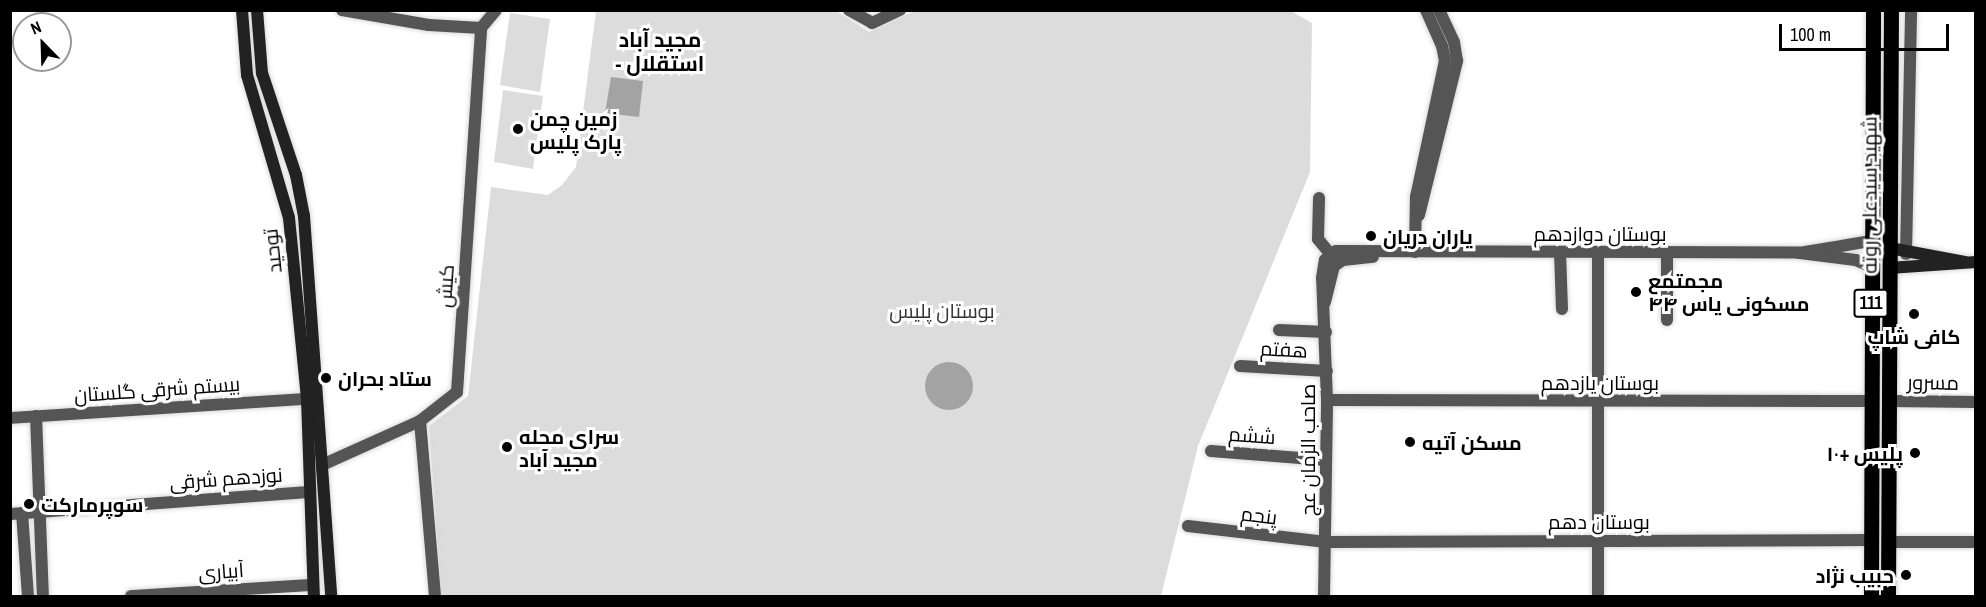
<!DOCTYPE html>
<html>
<head>
<meta charset="utf-8">
<style>
	body { margin:0 }
	#map { position:relative; width:1986px; height:607px; overflow:hidden; background:#fff; font-family:"Archivo Narrow",Cairo,sans-serif }
	div>[style] { position:absolute }
	.green>* { inset:0; background:#dcdcdc }
	.water>* { inset:0; background:#a3a3a3 }
	.round { border-radius:50% }
	.roads { filter:drop-shadow(0 0 2px #dbdbdb) drop-shadow(0 0 2px #dbdbdb) }
	.minor>* { height:12px; margin:-6px; padding:0 6px; transform-origin:6px; border-radius:6px; background:#555 }
	.secondary>* { height:12px; margin:-6px; padding:0 6px; transform-origin:6px; border-radius:6px; background:#222 }
	.primary>* { height:15px; margin:-7.5px; padding:0 7.5px; transform-origin:7.5px; border-radius:7.5px; background:#000 }
	.dots>* { width:16px; height:16px; translate:-50% -50%; box-sizing:border-box; border:3px solid #fff; border-radius:50% }
	span { translate:-50% -50%; white-space:nowrap; text-align:center; line-height:1.15; -webkit-text-stroke:6px #fff; paint-order:stroke }
	.shield-label span { padding:2px 4px; background:#fff; border:2px solid; border-radius:4px; -webkit-text-stroke-width:0 }
	.shield-label { font-size:18px; color:#000; font-weight:700 }
	.poi-label { font-size:20px; color:#000; font-weight:700 }
	.left { translate:0 -50%; text-align:left }
	.right { translate:-100% -50%; text-align:right }
	.street-label { font-size:20px; color:#000 }
	.park-label { font-size:20px; color:#333 }
	.neighbourhood-label { font-size:21px; color:#000; font-weight:700 }
	.frame { position:absolute; inset:0; border:12px solid #000; pointer-events:none }
	.north { position:absolute; left:12px; top:12px; width:60px; height:60px; box-sizing:border-box; background:#fff; border:2px solid #999; border-radius:50%; rotate:337deg; font-size:16px; font-weight:700; line-height:24px; text-align:center; color:#000 }
	.north::after { content:''; display:block; margin:auto; width:21px; height:27px; background:#000; clip-path:polygon(50% 0,100% 100%,50% 72%,0 100%) }
	.scale { position:absolute; left:1779px; top:24px; width:170px; height:27px; box-sizing:border-box; border:3px solid #000; border-top:0; padding-left:8px; font-size:18px; line-height:21px; white-space:nowrap; color:#000; -webkit-text-stroke:4px #fff; paint-order:stroke }
</style>
</head>
<body>
<div id="map">
	<div class="green">
		<i style="clip-path:polygon(917px 10px,1289px 10px,1312px 23px,1310px 172px,1198px 446px,1161px 596px,441px 596px,429px 426px,468px 396px,491px 187px,548px 195px,562px 185px,576px 167px,596px 11px,836px 11px,869px 32px)"></i>
		<i style="clip-path:polygon(510px 13px,550px 19px,540px 92px,500px 85px)"></i>
		<i style="clip-path:polygon(503px 90px,543px 96px,533px 169px,494px 162px)"></i>
	</div>
	<div class="water">
		<i style="clip-path:polygon(611px 77px,643px 81px,639px 117px,605px 113px)"></i>
		<i class="round" style="left:925px;top:362px;width:48px;height:48px"></i>
	</div>
	<div class="roads">
		<div class="minor">
			<i style="left:342px;top:10px;width:88px;rotate:9.8deg"></i>
			<i style="left:429px;top:25px;width:52px;rotate:3.3deg"></i>
			<i style="left:849px;top:10px;width:26px;rotate:29deg"></i>
			<i style="left:872px;top:23px;width:31px;rotate:-25deg"></i>
			<i style="left:481px;top:28px;width:23px;rotate:-50deg"></i>
			<i style="left:1319px;top:198px;width:41px;rotate:91.4deg"></i>
			<i style="left:1318px;top:239px;width:21px;rotate:51deg"></i>
			<i style="left:1419px;top:215px;width:159px;rotate:-76.1deg"></i>
			<i style="left:1457px;top:61px;width:19px;rotate:-99deg"></i>
			<i style="left:1454px;top:42px;width:35px;rotate:-115deg"></i>
			<i style="left:1415px;top:252px;width:55px;rotate:-89deg"></i>
			<i style="left:1416px;top:197px;width:139px;rotate:-78deg"></i>
			<i style="left:1445px;top:61px;width:15px;rotate:-101deg"></i>
			<i style="left:1442px;top:46px;width:39px;rotate:-114deg"></i>
			<i style="left:1560px;top:252px;width:57px;rotate:88deg"></i>
			<i style="left:1598px;top:253px;width:343px;rotate:90deg"></i>
			<i style="left:1667px;top:253px;width:67px;rotate:90deg"></i>
			<i style="left:1800px;top:253px;width:56px;rotate:7.1deg"></i>
			<i style="left:1856px;top:260px;width:17px;rotate:25deg"></i>
			<i style="left:1906px;top:254px;width:244px;rotate:-88.8deg"></i>
			<i style="left:1325px;top:302px;width:37px;rotate:-76deg"></i>
			<i style="left:1334px;top:266px;width:11px;rotate:-34deg"></i>
			<i style="left:1343px;top:260px;width:30px;rotate:-6deg"></i>
			<i style="left:1279px;top:330px;width:47px;rotate:2.4deg"></i>
			<i style="left:1240px;top:366px;width:87px;rotate:3.3deg"></i>
			<i style="left:1327px;top:400px;width:545px;rotate:0.11deg"></i>
			<i style="left:1890px;top:401px;width:86px;rotate:0.7deg"></i>
			<i style="left:36px;top:416px;width:180px;rotate:87.8deg"></i>
			<i style="left:10px;top:418px;width:298px;rotate:-3.7deg"></i>
			<i style="left:420px;top:421px;width:176px;rotate:85.1deg"></i>
			<i style="left:1211px;top:451px;width:115px;rotate:4.5deg"></i>
			<i style="left:322px;top:465px;width:107px;rotate:-24.2deg"></i>
			<i style="left:420px;top:421px;width:47px;rotate:-38.1deg"></i>
			<i style="left:457px;top:392px;width:365px;rotate:-86.2deg"></i>
			<i style="left:22px;top:513px;width:83px;rotate:85.9deg"></i>
			<i style="left:10px;top:514px;width:300px;rotate:-4.2deg"></i>
			<i style="left:1188px;top:526px;width:139px;rotate:6.6deg"></i>
			<i style="left:1326px;top:542px;width:546px;rotate:-0.21deg"></i>
			<i style="left:1888px;top:542px;width:88px"></i>
			<i style="left:131px;top:596px;width:182px;rotate:-3.5deg"></i>
			<i style="left:1324px;top:596px;width:196px;rotate:-89.1deg"></i>
			<i style="left:1327px;top:400px;width:122px;rotate:-92.3deg"></i>
			<i style="left:1322px;top:278px;width:18px;rotate:-81deg"></i>
			<i style="left:1325px;top:260px;width:14px;rotate:-39deg"></i>
			<i style="left:1336px;top:251px;width:463px;rotate:0.2deg"></i>
			<i style="left:1799px;top:253px;width:73px;rotate:-9.5deg"></i>
		</div>
		<div class="secondary">
			<i style="left:242px;top:10px;width:65px;rotate:85.6deg"></i>
			<i style="left:247px;top:75px;width:149px;rotate:73.6deg"></i>
			<i style="left:289px;top:218px;width:182px;rotate:84.3deg"></i>
			<i style="left:307px;top:399px;width:197px;rotate:88deg"></i>
			<i style="left:257px;top:10px;width:63px;rotate:85.5deg"></i>
			<i style="left:262px;top:73px;width:108px;rotate:71.6deg"></i>
			<i style="left:296px;top:175px;width:42px;rotate:79deg"></i>
			<i style="left:304px;top:216px;width:381px;rotate:85.9deg"></i>
			<i style="left:1890px;top:248px;width:76px;rotate:10.6deg"></i>
			<i style="left:1889px;top:268px;width:87px;rotate:-3.9deg"></i>
		</div>
		<div class="primary">
			<i style="left:1871px;top:596px;width:586px;rotate:-89.8deg"></i>
			<i style="left:1888px;top:596px;width:586px;rotate:-89.71deg"></i>
		</div>
	</div>
	<div class="dots">
		<i style="left:518px;top:129px;background:#000"></i>
		<i style="left:1371px;top:236px;background:#000"></i>
		<i style="left:1636px;top:292px;background:#000"></i>
		<i style="left:1914px;top:314px;background:#000"></i>
		<i style="left:326px;top:378px;background:#000"></i>
		<i style="left:1410px;top:442px;background:#000"></i>
		<i style="left:507px;top:447px;background:#000"></i>
		<i style="left:1915px;top:453px;background:#000"></i>
		<i style="left:29px;top:504px;background:#000"></i>
		<i style="left:1906px;top:575px;background:#000"></i>
	</div>
	<div class="shield-label">
		<span style="left:1871px;top:303px">111</span>
	</div>
	<div class="poi-label">
		<span class="left" style="left:530px;top:130px">زمین چمن<br>پارک پلیس</span>
		<span class="left" style="left:1383px;top:236px">یاران دریان</span>
		<span class="left" style="left:1648px;top:292px">مجمتمع<br>مسکونی یاس ۴۴</span>
		<span style="left:1914px;top:336px">کافی شاپ</span>
		<span class="left" style="left:338px;top:378px">ستاد بحران</span>
		<span class="left" style="left:519px;top:448px">سرای محله<br>مجید آباد</span>
		<span class="left" style="left:1422px;top:442px">مسکن آتیه</span>
		<span class="right" style="left:1903px;top:453px">پلیس +۱۰</span>
		<span class="left" style="left:41px;top:504px">سوپرمارکت</span>
		<span class="right" style="left:1894px;top:575px">حبیب نژاد</span>
	</div>
	<div class="street-label">
		<span style="left:1869px;top:195px;rotate:-90deg">شهید سیدعلی روته</span>
		<span style="left:1600px;top:233px">بوستان دوازدهم</span>
		<span style="left:272px;top:251px;rotate:-96deg">توحید</span>
		<span style="left:445px;top:286px;rotate:-86deg">کیش</span>
		<span style="left:1284px;top:349px;rotate:3deg">هفتم</span>
		<span style="left:1600px;top:382px">بوستان یازدهم</span>
		<span style="left:1933px;top:382px;rotate:1deg">مسرور</span>
		<span style="left:157px;top:389px;rotate:-4deg">بیستم شرقی گلستان</span>
		<span style="left:1252px;top:435px;rotate:4deg">ششم</span>
		<span style="left:1307px;top:450px;rotate:-90deg">صاحب الزمان عج</span>
		<span style="left:226px;top:478px;rotate:-4deg">نوزدهم شرقی</span>
		<span style="left:1259px;top:515px;rotate:7deg">پنجم</span>
		<span style="left:1599px;top:521px">بوستان دهم</span>
		<span style="left:221px;top:571px;rotate:-4deg">آبیاری</span>
	</div>
	<div class="park-label">
		<span style="left:942px;top:310px">بوستان پلیس</span>
	</div>
	<div class="neighbourhood-label">
		<span style="left:660px;top:52px">مجید آباد<br>- استقلال</span>
	</div>
	<div class="frame"></div>
	<div class="north">N</div>
	<div class="scale">100 m</div>
</div>
</body>
</html>
